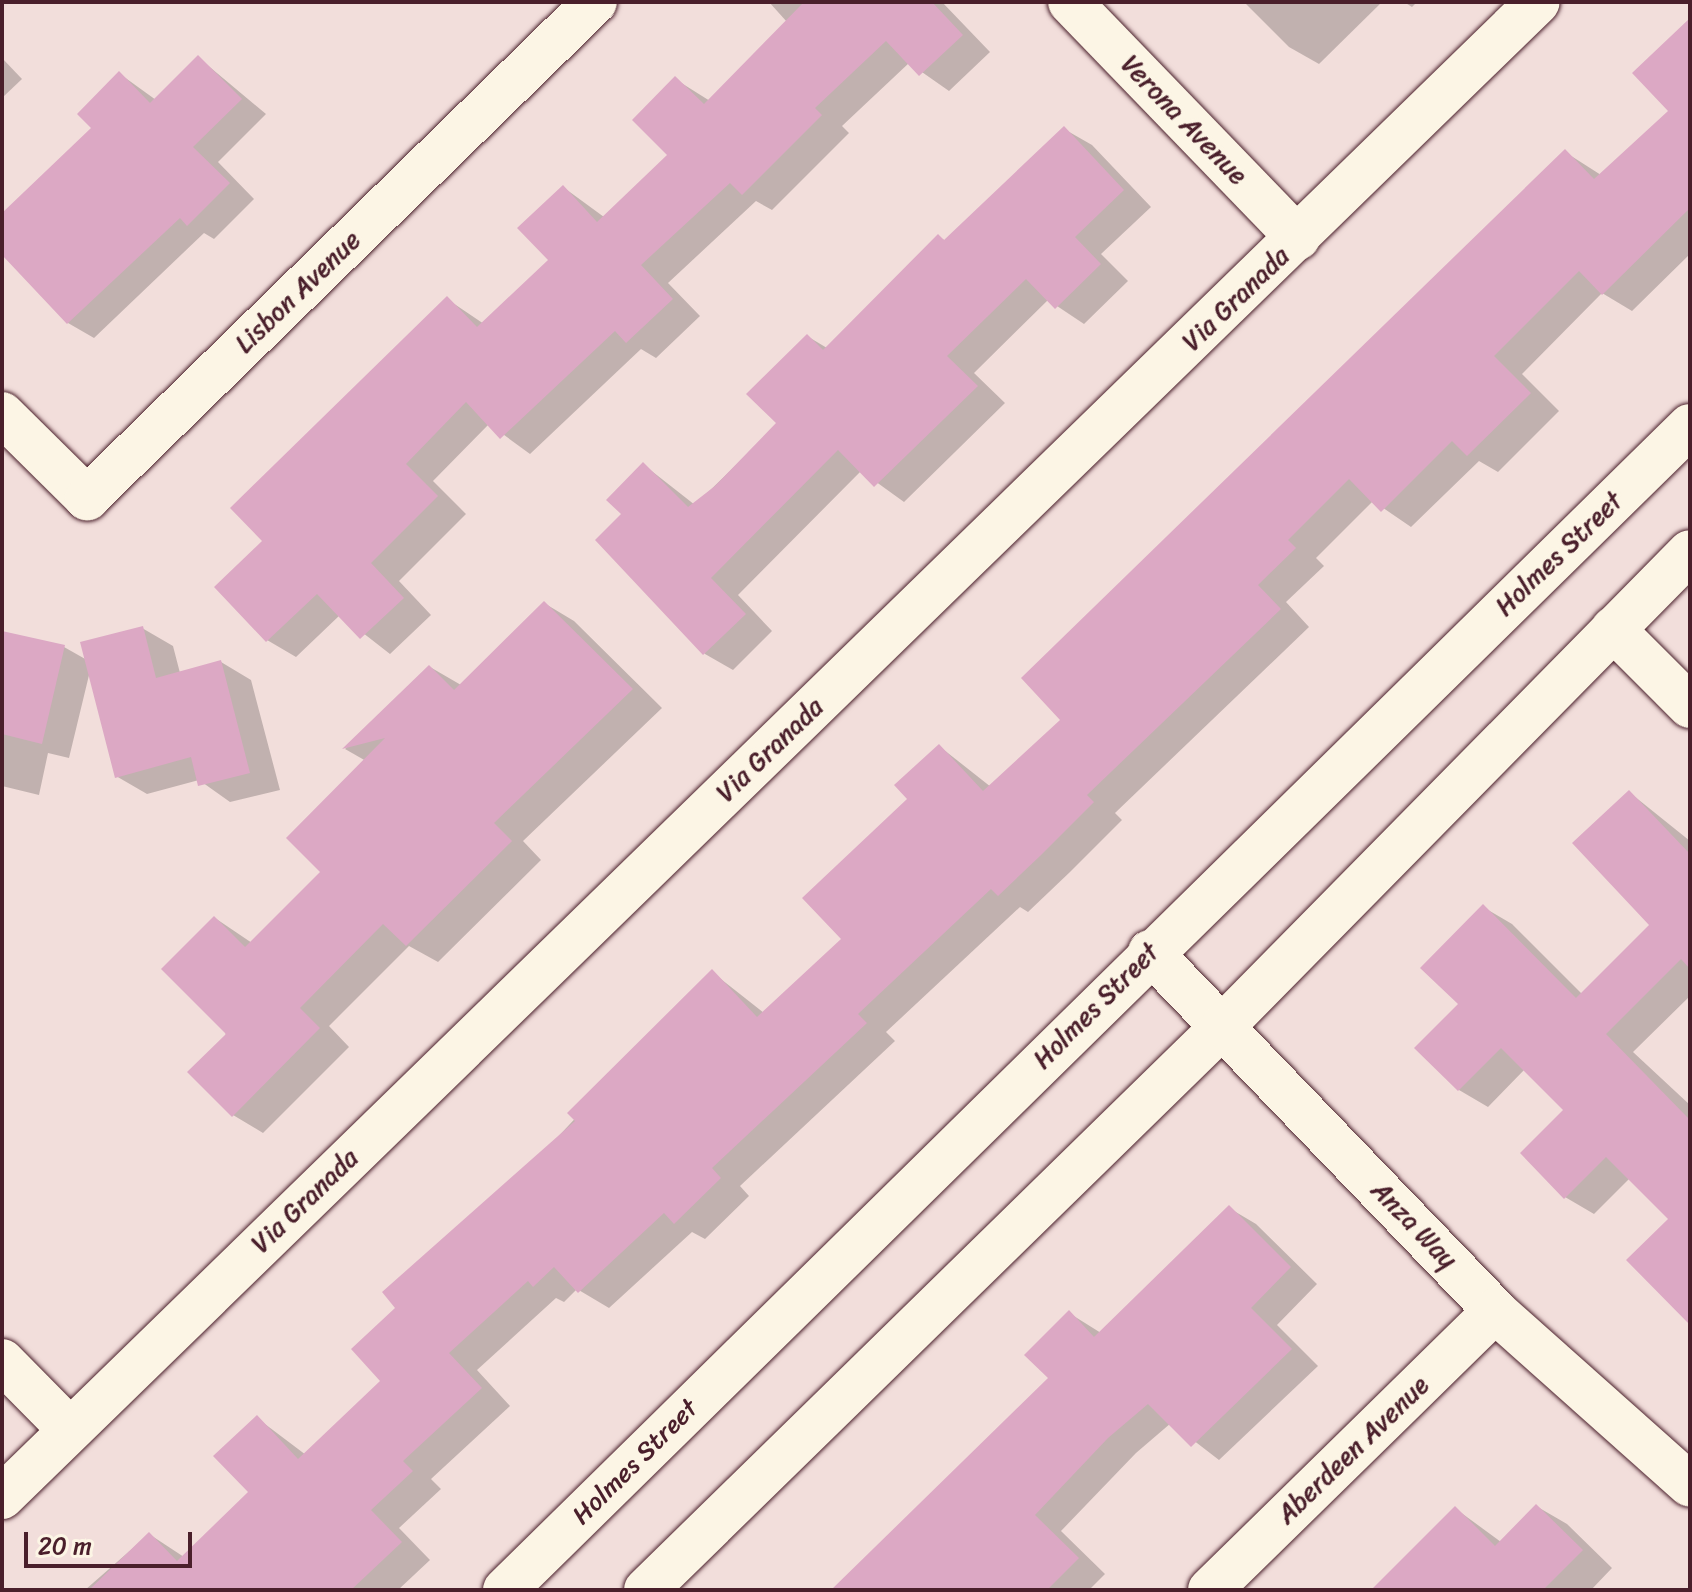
<!DOCTYPE html>
<html>
<head>
<meta charset="utf-8">
<style>
	body { margin:0 }
	#map { position:relative; width:1692px; height:1592px; overflow:hidden; background:#f2dedb; font-family:Sriracha,sans-serif }
	div>[style] { position:absolute }
	.shadow>* { inset:0; background:#0003 }
	.building>* { inset:0; background:#dca8c4 }
	.roads { filter:drop-shadow(0 0 2px #4a1f2b) drop-shadow(0 0 2px #4a1f2b) }
	.minor>* { height:44px; margin:-22px; padding:0 22px; transform-origin:22px; border-radius:22px; background:#fcf5e5 }
	.major>* { height:44px; margin:-22px; padding:0 22px; transform-origin:22px; border-radius:22px; background:#fcf5e5 }
	span { translate:-50% -50%; white-space:nowrap; text-align:center; line-height:1.15; -webkit-text-stroke:8px #fcf5e5; paint-order:stroke }
	.street-label { font-size:26px; color:#4a1f2b }
	.frame { position:absolute; inset:0; border:4px solid #4a1f2b; pointer-events:none }
	.scale { position:absolute; left:24px; top:1532px; width:168px; height:36px; box-sizing:border-box; border:4px solid #4a1f2b; border-top:0; padding-left:10px; font-size:24px; line-height:28px; white-space:nowrap; color:#4a1f2b; -webkit-text-stroke:6px #fcf5e5; paint-order:stroke }
</style>
</head>
<body>
<div id="map">
	<div class="shadow">
		<i style="clip-path:polygon(769px 2px,942px 2px,990px 52px,949px 91px,909px 63px,842px 126px,849px 133px,772px 210px,756px 201px,668px 283px,700px 316px,656px 358px,641px 349px,530px 454px,489px 424px,433px 481px,466px 514px,399px 581px,431px 615px,390px 654px,340px 615px,296px 657px,267px 640px,265px 541px,447px 299px,484px 324px,551px 260px,563px 187px,604px 217px,670px 155px,675px 79px,710px 101px,787px 22px)"></i>
		<i style="clip-path:polygon(1244px 2px,1382px 2px,1319px 64px,1289px 47px)"></i>
		<i style="clip-path:polygon(1404px 2px,1417px 2px,1412px 7px)"></i>
		<i style="clip-path:polygon(1690px 21px,1690px 254px,1632px 311px,1602px 293px,1522px 374px,1559px 411px,1498px 472px,1479px 461px,1411px 527px,1373px 501px,1316px 558px,1324px 566px,1286px 602px,1309px 627px,1115px 813px,1122px 820px,1070px 872px,1028px 912px,1020px 907px,886px 1032px,895px 1041px,740px 1186px,749px 1196px,705px 1239px,692px 1232px,609px 1308px,577px 1289px,564px 1302px,556px 1298px,477px 1370px,510px 1406px,431px 1479px,441px 1489px,399px 1528px,430px 1560px,398px 1590px,85px 1590px,149px 1534px,184px 1557px,251px 1492px,257px 1418px,306px 1455px,383px 1381px,398px 1308px,712px 972px,764px 1013px,843px 940px,939px 746px,991px 787px,1063px 720px,1565px 152px,1601px 175px,1671px 111px)"></i>
		<i style="clip-path:polygon(2px 58px,22px 79px,2px 98px)"></i>
		<i style="clip-path:polygon(199px 58px,266px 114px,218px 162px,254px 199px,214px 239px,204px 233px,94px 338px,68px 323px,2px 252px,2px 216px,94px 128px,120px 74px,156px 100px)"></i>
		<i style="clip-path:polygon(1064px 129px,1092px 145px,1151px 207px,1101px 254px,1128px 281px,1084px 324px,1048px 300px,974px 373px,1005px 403px,904px 502px,861px 471px,738px 595px,772px 631px,733px 670px,705px 654px,598px 540px,624px 514px,644px 465px,695px 505px,779px 423px,807px 336px,827px 348px,939px 237px,946px 241px)"></i>
		<i style="clip-path:polygon(544px 603px,574px 621px,662px 708px,523px 841px,541px 860px,438px 962px,409px 946px,329px 1026px,349px 1047px,263px 1133px,233px 1115px,215px 918px,252px 943px,323px 872px,366px 761px,345px 749px,430px 667px,461px 685px)"></i>
		<i style="clip-path:polygon(142px 628px,173px 646px,180px 673px,221px 662px,251px 680px,280px 790px,230px 802px,199px 780px,147px 794px,116px 776px,90px 671px,69px 758px,48px 753px,39px 795px,2px 786px,2px 652px,64px 647px,87px 660px)"></i>
		<i style="clip-path:polygon(1629px 792px,1690px 841px,1690px 996px,1633px 1052px,1690px 1105px,1690px 1315px,1671px 1219px,1630px 1178px,1594px 1214px,1565px 1197px,1566px 1110px,1525px 1069px,1488px 1107px,1459px 1090px,1460px 1004px,1483px 907px,1512px 924px,1582px 994px,1652px 925px)"></i>
		<i style="clip-path:polygon(1229px 1208px,1256px 1224px,1317px 1284px,1277px 1325px,1318px 1366px,1219px 1460px,1171px 1423px,1136px 1453px,1061px 1531px,1105px 1574px,1089px 1590px,839px 1590px,1050px 1378px,1069px 1313px,1101px 1333px)"></i>
		<i style="clip-path:polygon(1536px 1506px,1567px 1524px,1612px 1568px,1591px 1590px,1382px 1590px,1456px 1509px,1501px 1542px)"></i>
	</div>
	<div class="building">
		<i style="clip-path:polygon(804px 2px,932px 2px,963px 35px,919px 76px,886px 41px,815px 108px,822px 115px,742px 195px,730px 183px,641px 265px,673px 299px,626px 343px,615px 331px,500px 439px,466px 402px,406px 464px,438px 496px,371px 563px,404px 598px,360px 639px,317px 594px,266px 642px,214px 587px,262px 541px,230px 508px,447px 296px,477px 327px,548px 260px,517px 228px,563px 185px,597px 222px,667px 155px,632px 120px,675px 76px,704px 104px)"></i>
		<i style="clip-path:polygon(1690px 18px,1690px 208px,1602px 295px,1579px 271px,1494px 356px,1531px 393px,1467px 456px,1452px 441px,1381px 512px,1349px 479px,1288px 540px,1296px 548px,1258px 585px,1281px 609px,1087px 795px,1094px 802px,1040px 856px,998px 896px,991px 889px,858px 1014px,867px 1023px,712px 1168px,721px 1178px,674px 1224px,664px 1213px,578px 1293px,554px 1267px,533px 1287px,528px 1281px,449px 1353px,482px 1388px,403px 1461px,413px 1471px,371px 1510px,402px 1542px,351px 1590px,89px 1590px,149px 1532px,177px 1561px,248px 1492px,213px 1456px,257px 1415px,298px 1459px,380px 1381px,351px 1349px,395px 1308px,382px 1292px,575px 1121px,567px 1113px,712px 969px,757px 1017px,841px 939px,802px 898px,907px 799px,894px 785px,939px 744px,983px 791px,1060px 720px,1021px 678px,1565px 149px,1594px 179px,1668px 111px,1632px 73px)"></i>
		<i style="clip-path:polygon(198px 55px,242px 99px,193px 147px,230px 183px,187px 226px,180px 218px,67px 324px,2px 255px,2px 213px,91px 128px,77px 114px,119px 71px,150px 103px)"></i>
		<i style="clip-path:polygon(1064px 126px,1124px 190px,1075px 237px,1101px 264px,1055px 309px,1026px 279px,947px 356px,978px 386px,874px 487px,838px 450px,711px 578px,746px 614px,703px 655px,595px 540px,621px 514px,606px 500px,643px 462px,688px 507px,715px 486px,776px 423px,746px 394px,807px 334px,823px 350px,938px 234px,944px 240px)"></i>
		<i style="clip-path:polygon(544px 601px,633px 689px,494px 823px,512px 841px,406px 946px,383px 924px,300px 1008px,320px 1028px,232px 1117px,187px 1072px,226px 1034px,161px 969px,214px 916px,245px 947px,320px 872px,286px 838px,385px 738px,342px 749px,429px 665px,454px 690px)"></i>
		<i style="clip-path:polygon(143px 626px,156px 678px,221px 660px,250px 773px,198px 786px,191px 757px,115px 778px,80px 642px)"></i>
		<i style="clip-path:polygon(2px 631px,65px 645px,42px 744px,2px 734px)"></i>
		<i style="clip-path:polygon(1629px 790px,1690px 854px,1690px 969px,1681px 959px,1606px 1034px,1690px 1120px,1690px 1325px,1626px 1260px,1668px 1219px,1606px 1157px,1564px 1199px,1520px 1153px,1563px 1110px,1501px 1048px,1458px 1091px,1414px 1048px,1458px 1004px,1420px 968px,1483px 904px,1576px 998px,1649px 925px,1572px 843px)"></i>
		<i style="clip-path:polygon(1229px 1205px,1291px 1267px,1251px 1308px,1292px 1349px,1191px 1447px,1148px 1404px,1108px 1438px,1035px 1515px,1079px 1558px,1047px 1590px,831px 1590px,1048px 1378px,1024px 1355px,1069px 1310px,1094px 1337px)"></i>
		<i style="clip-path:polygon(1536px 1504px,1583px 1550px,1543px 1590px,1371px 1590px,1455px 1506px,1495px 1546px)"></i>
	</div>
	<div class="roads">
		<div class="minor">
			<i style="left:1070px;top:2px;width:328px;rotate:46deg"></i>
			<i style="left:2px;top:414px;width:120px;rotate:44.7deg"></i>
			<i style="left:87px;top:498px;width:710px;rotate:-44.32deg"></i>
			<i style="left:1613px;top:629px;width:109px;rotate:45deg"></i>
			<i style="left:1150px;top:952px;width:498px;rotate:46.1deg"></i>
			<i style="left:1495px;top:1311px;width:261px;rotate:41.7deg"></i>
			<i style="left:2px;top:1361px;width:97px;rotate:45.4deg"></i>
			<i style="left:2px;top:1497px;width:2143px;rotate:-44.23deg"></i>
			<i style="left:1210px;top:1590px;width:399px;rotate:-44.4deg"></i>
		</div>
		<div class="major">
			<i style="left:505px;top:1590px;width:1661px;rotate:-44.49deg"></i>
			<i style="left:646px;top:1590px;width:807px;rotate:-44.35deg"></i>
			<i style="left:1223px;top:1026px;width:665px;rotate:-45.43deg"></i>
		</div>
	</div>
	<div class="street-label">
		<span style="left:1184px;top:120px;rotate:46deg">Verona Avenue</span>
		<span style="left:298px;top:292px;rotate:-44deg">Lisbon Avenue</span>
		<span style="left:1236px;top:299px;rotate:-44deg">Via Granada</span>
		<span style="left:1559px;top:554px;rotate:-44deg">Holmes Street</span>
		<span style="left:770px;top:750px;rotate:-44deg">Via Granada</span>
		<span style="left:1096px;top:1006px;rotate:-45deg">Holmes Street</span>
		<span style="left:305px;top:1201px;rotate:-44deg">Via Granada</span>
		<span style="left:1414px;top:1225px;rotate:46deg">Anza Way</span>
		<span style="left:1353px;top:1450px;rotate:-44deg">Aberdeen Avenue</span>
		<span style="left:635px;top:1462px;rotate:-45deg">Holmes Street</span>
	</div>
	<div class="frame"></div>
	<div class="scale">20 m</div>
</div>
</body>
</html>
